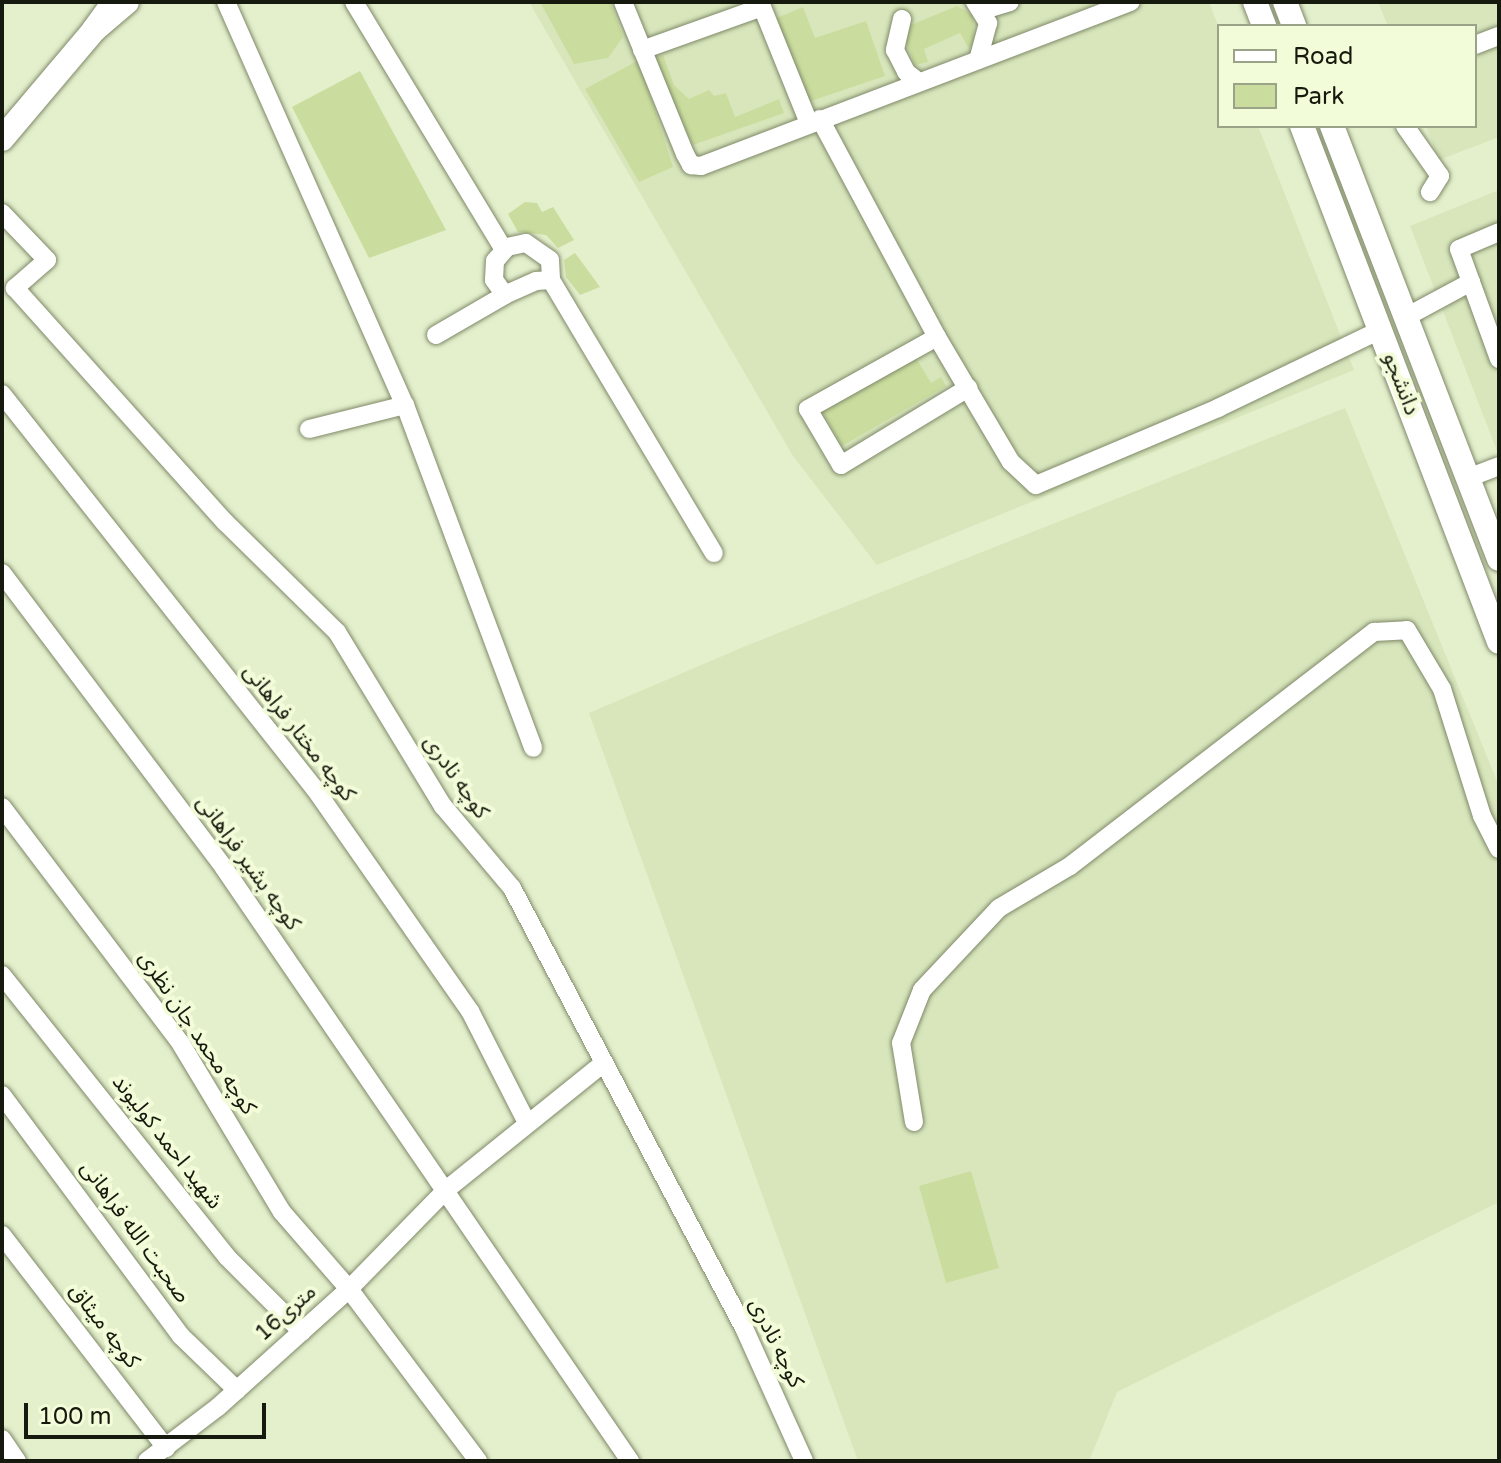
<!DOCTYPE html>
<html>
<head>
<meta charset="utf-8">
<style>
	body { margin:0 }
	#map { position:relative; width:1501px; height:1463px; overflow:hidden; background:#e4efcc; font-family:"Varela Round","Noto Sans Arabic",sans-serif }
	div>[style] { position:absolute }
	.built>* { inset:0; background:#d9e6bc }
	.green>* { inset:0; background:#cbdd9e }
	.roads { filter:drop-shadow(0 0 2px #7f8969) drop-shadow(0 0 2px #7f8969) }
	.minor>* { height:18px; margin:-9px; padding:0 9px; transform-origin:9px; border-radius:9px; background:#fff }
	.major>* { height:24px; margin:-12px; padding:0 12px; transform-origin:12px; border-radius:12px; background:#fff }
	span { translate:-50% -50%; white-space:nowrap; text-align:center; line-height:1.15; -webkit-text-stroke:8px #f2fcd9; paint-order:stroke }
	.street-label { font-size:22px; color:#161a0e }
	.frame { position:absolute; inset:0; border:4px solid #161a0e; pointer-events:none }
	.legend { position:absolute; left:1217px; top:24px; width:260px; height:104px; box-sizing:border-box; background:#f2fcd9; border:2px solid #9aa288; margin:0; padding:10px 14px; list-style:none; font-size:24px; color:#161a0e }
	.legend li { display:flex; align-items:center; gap:16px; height:40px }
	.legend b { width:40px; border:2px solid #9aa288 }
	.scale { position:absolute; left:24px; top:1403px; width:242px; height:36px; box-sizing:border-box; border:4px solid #161a0e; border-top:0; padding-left:10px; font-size:24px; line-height:28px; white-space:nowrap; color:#161a0e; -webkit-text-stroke:6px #f2fcd9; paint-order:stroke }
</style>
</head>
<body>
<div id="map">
	<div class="built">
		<i style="clip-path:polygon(529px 2px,1209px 2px,1219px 28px,1219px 126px,1258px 126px,1354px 370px,877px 565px,793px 456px)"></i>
		<i style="clip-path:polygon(1378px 2px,1499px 2px,1499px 137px,1439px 160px,1426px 126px,1475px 126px,1475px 26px,1388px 26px)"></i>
		<i style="clip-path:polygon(1499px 190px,1499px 456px,1410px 226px)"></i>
		<i style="clip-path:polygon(1345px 408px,1499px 786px,1499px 1202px,1117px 1392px,1089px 1461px,858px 1461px,589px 713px,748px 645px)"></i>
	</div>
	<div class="green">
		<i style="clip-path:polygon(540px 2px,610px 2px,623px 37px,608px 58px,574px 64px)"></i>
		<i style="clip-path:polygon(957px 6px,973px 15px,974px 46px,968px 47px,960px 33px,924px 49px,928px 62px,915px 65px,901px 29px)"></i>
		<i style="clip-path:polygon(803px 7px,815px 38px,866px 21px,885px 76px,808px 102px,772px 20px)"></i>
		<i style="clip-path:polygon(663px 55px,674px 85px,689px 99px,709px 90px,714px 96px,726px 93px,735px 117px,779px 99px,784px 113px,693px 145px,653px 60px)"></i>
		<i style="clip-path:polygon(639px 60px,673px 167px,639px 182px,585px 89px)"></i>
		<i style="clip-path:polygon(360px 71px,446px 230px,369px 258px,292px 107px)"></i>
		<i style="clip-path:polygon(525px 202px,537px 203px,542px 212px,553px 207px,574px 240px,558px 248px,546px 235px,518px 232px,508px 214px)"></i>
		<i style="clip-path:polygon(575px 253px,600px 287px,580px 295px,566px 277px,564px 260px)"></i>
		<i style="clip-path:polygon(916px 358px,931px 383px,941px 377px,946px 386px,842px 446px,823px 412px)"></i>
		<i style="clip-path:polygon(971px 1171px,999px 1268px,946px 1283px,919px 1186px)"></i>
	</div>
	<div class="roads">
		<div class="minor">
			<i style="left:226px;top:2px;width:441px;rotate:66.1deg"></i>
			<i style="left:405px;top:405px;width:366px;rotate:69.5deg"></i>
			<i style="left:354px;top:2px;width:290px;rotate:58.8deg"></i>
			<i style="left:623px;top:2px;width:164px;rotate:67.8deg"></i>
			<i style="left:685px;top:154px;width:13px;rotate:61deg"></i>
			<i style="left:691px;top:165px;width:10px;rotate:6deg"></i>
			<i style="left:701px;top:166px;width:460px;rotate:-20.9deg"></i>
			<i style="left:760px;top:2px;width:131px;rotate:68deg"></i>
			<i style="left:975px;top:2px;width:25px;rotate:58deg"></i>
			<i style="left:988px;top:23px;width:38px;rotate:105deg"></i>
			<i style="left:984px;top:10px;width:27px;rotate:-17deg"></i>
			<i style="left:902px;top:19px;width:32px;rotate:103deg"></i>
			<i style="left:895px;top:50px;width:25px;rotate:63deg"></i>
			<i style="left:906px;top:72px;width:16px;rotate:38deg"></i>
			<i style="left:1475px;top:45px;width:26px;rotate:-21deg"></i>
			<i style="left:642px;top:50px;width:127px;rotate:-19.7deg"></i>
			<i style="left:820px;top:119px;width:247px;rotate:61.8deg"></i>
			<i style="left:937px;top:337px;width:145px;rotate:59.4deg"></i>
			<i style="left:1011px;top:462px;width:34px;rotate:43deg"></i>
			<i style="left:1036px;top:485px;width:198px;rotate:-22.9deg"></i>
			<i style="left:1218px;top:408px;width:180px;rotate:-25.7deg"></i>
			<i style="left:1405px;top:126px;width:61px;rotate:55deg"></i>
			<i style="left:1440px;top:176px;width:19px;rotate:122deg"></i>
			<i style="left:2px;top:213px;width:65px;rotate:46.2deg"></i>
			<i style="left:47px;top:260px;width:43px;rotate:138.8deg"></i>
			<i style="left:15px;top:288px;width:314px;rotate:48.1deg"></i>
			<i style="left:225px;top:522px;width:157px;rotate:44.5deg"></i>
			<i style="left:337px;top:632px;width:204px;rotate:58.7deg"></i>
			<i style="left:443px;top:806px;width:107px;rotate:49.9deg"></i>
			<i style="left:512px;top:888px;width:497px;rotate:62.2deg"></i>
			<i style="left:744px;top:1328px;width:146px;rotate:65.7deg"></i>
			<i style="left:526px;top:243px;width:29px;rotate:35deg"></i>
			<i style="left:550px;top:260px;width:20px;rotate:87deg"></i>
			<i style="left:551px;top:280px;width:15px;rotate:176deg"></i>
			<i style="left:536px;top:281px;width:34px;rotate:156deg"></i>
			<i style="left:505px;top:295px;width:19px;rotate:-126deg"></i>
			<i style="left:494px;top:280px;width:19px;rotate:-87deg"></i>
			<i style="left:495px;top:261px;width:18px;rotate:-49deg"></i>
			<i style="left:507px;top:247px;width:19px;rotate:-12deg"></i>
			<i style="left:551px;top:280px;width:318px;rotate:59.2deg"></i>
			<i style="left:1471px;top:282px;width:35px;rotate:-110deg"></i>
			<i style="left:1459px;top:249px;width:43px;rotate:-23deg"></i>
			<i style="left:1406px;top:317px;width:74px;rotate:-28.3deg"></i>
			<i style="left:1471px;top:282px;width:82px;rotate:70deg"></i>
			<i style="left:436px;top:335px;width:80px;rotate:-30.1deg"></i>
			<i style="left:937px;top:337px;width:148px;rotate:150.8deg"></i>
			<i style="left:808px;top:409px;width:65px;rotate:59.5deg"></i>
			<i style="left:841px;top:465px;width:149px;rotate:-31.2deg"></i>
			<i style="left:2px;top:394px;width:504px;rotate:51.61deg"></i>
			<i style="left:315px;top:789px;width:271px;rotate:55.1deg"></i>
			<i style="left:470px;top:1011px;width:126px;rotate:63deg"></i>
			<i style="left:309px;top:429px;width:99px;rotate:-14deg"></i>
			<i style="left:1468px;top:478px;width:33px;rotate:-21deg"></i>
			<i style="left:2px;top:573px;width:369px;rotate:53deg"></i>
			<i style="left:224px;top:868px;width:719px;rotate:55.6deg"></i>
			<i style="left:2px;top:807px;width:297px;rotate:52.9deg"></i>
			<i style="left:181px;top:1044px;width:196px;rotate:59deg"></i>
			<i style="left:282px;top:1212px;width:102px;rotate:49deg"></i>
			<i style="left:349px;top:1289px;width:215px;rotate:53.1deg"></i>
			<i style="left:2px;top:975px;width:361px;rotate:51.4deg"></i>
			<i style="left:227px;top:1257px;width:106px;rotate:45deg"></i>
			<i style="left:2px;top:1095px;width:300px;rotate:53.4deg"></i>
			<i style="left:181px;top:1336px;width:78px;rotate:44deg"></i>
			<i style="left:914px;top:1122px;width:80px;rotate:-99.3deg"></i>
			<i style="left:901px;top:1043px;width:57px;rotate:-68.4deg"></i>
			<i style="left:922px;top:990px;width:112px;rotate:-46.8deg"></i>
			<i style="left:999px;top:908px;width:82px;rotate:-30.6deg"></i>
			<i style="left:1070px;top:866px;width:384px;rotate:-37.6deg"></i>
			<i style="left:1374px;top:632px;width:33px;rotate:-3deg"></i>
			<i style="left:1407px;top:630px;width:69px;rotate:59.3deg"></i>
			<i style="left:1442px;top:689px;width:133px;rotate:72.5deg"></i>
			<i style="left:1482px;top:816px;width:37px;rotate:63deg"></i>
			<i style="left:2px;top:1235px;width:269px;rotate:52.4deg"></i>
			<i style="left:2px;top:1439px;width:27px;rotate:56deg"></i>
			<i style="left:147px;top:1461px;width:89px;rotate:-37.3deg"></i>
			<i style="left:218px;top:1407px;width:176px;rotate:-42deg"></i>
			<i style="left:349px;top:1289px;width:140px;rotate:-45.6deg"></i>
			<i style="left:447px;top:1189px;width:198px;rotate:-38.8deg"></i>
		</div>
		<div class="major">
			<i style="left:114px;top:2px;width:34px;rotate:126deg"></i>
			<i style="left:94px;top:30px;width:43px;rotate:-40.3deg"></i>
			<i style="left:1255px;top:2px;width:26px;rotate:69deg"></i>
			<i style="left:1285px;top:2px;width:26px;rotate:69deg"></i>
			<i style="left:1302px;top:126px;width:552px;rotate:69.1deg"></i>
			<i style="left:1332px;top:126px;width:464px;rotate:68.9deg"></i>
			<i style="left:2px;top:139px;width:143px;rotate:-49.8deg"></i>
		</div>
	</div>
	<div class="street-label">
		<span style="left:1401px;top:384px;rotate:69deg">دانشجو</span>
		<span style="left:299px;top:733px;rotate:52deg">کوچه مختار فراهانی</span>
		<span style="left:456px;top:777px;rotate:55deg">کوچه نادری</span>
		<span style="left:248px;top:863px;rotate:54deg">کوچه بشیر فراهانی</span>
		<span style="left:197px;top:1033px;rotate:56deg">کوچه محمد جان نظری</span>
		<span style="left:167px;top:1142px;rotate:52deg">شهید احمد کولیوند</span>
		<span style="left:135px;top:1232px;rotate:54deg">صحبت الله فراهانی</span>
		<span style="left:286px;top:1313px;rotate:-42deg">16متری</span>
		<span style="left:104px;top:1326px;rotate:52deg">کوچه میثاق</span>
		<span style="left:776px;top:1343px;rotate:64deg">کوچه نادری</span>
	</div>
	<div class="frame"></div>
	<ul class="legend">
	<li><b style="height:10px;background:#fff"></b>Road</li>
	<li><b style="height:22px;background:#cbdd9e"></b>Park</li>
	</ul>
	<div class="scale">100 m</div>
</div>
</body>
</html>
